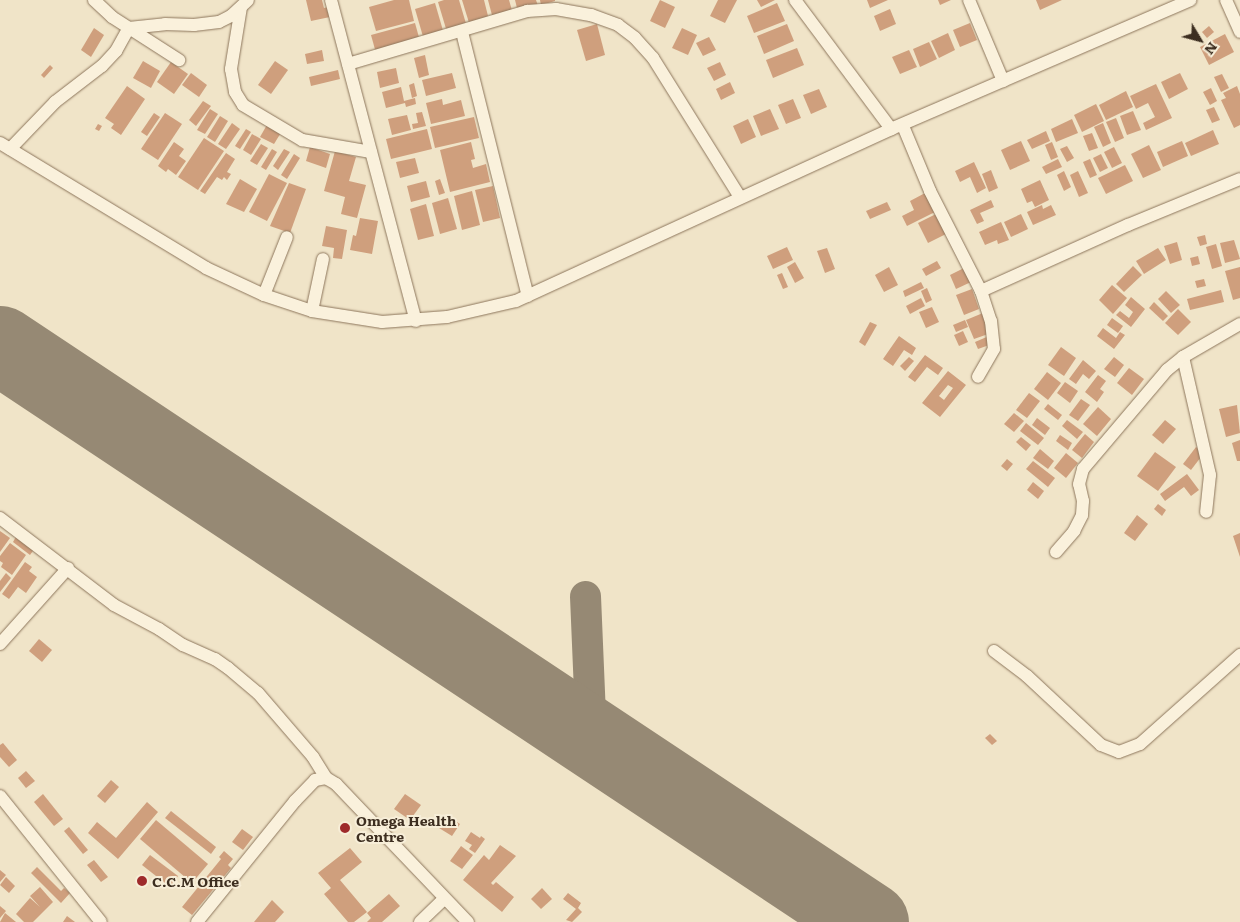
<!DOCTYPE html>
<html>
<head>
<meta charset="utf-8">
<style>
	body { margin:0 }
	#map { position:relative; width:1240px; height:922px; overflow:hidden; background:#f0e4c8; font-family:Literata,serif }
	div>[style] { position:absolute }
	.taxiway>* { height:31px; margin:-15.5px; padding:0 15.5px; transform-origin:15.5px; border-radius:15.5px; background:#968974 }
	.runway>* { height:79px; margin:-39.5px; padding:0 39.5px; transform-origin:39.5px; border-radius:39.5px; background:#968974 }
	.building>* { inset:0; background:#cf9f7d }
	.roads { filter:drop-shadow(0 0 1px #8d765c) drop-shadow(0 0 1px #8d765c) }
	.minor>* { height:12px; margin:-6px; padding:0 6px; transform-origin:6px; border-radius:6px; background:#faf1dc }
	.dots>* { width:14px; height:14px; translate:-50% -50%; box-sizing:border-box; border:2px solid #f7eed8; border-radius:50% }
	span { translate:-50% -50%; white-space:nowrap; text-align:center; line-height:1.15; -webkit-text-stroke:4px #f7eed8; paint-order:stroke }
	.poi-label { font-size:14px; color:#3d2e20; font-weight:700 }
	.left { translate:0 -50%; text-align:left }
	.north { position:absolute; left:1175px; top:15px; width:50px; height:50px; -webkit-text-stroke:4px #f7eed8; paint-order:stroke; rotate:127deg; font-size:14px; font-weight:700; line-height:20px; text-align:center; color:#3d2e20 }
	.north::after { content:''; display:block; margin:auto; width:18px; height:22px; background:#3d2e20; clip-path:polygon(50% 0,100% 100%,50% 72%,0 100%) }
</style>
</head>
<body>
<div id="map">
	<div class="taxiway">
		<i style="left:585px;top:596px;width:142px;rotate:87.6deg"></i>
	</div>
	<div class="runway">
		<i style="left:0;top:345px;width:1043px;rotate:33.58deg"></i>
	</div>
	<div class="building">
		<i style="clip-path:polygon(306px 0,322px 0,324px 8px,328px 7px,330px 17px,311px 21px)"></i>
		<i style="clip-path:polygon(394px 0,409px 0,414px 21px,376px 31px,369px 7px)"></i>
		<i style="clip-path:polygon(444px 0,459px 0,467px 27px,447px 32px,438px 2px)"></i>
		<i style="clip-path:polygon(462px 0,484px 0,489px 20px,470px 26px)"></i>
		<i style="clip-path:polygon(488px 0,509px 0,513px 14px,493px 19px)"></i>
		<i style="clip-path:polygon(515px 0,536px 0,538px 6px,518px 12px)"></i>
		<i style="clip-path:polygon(540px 0,555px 0,555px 1px,541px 5px)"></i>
		<i style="clip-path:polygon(660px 0,675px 7px,665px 28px,650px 21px)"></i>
		<i style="clip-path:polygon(718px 0,737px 0,725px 23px,710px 16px)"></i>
		<i style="clip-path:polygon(757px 0,775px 0,761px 7px)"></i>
		<i style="clip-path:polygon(867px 0,888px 0,870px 8px)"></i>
		<i style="clip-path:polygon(938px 0,951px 0,940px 5px)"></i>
		<i style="clip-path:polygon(1036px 0,1062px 0,1040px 10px)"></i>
		<i style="clip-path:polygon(435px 3px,444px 34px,424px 40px,415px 9px)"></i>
		<i style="clip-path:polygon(777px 3px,785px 21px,754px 33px,747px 16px)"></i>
		<i style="clip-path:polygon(890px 9px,896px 24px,880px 31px,874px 16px)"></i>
		<i style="clip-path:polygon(415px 23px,420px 41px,376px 53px,371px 35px)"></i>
		<i style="clip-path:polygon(970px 23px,977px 40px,960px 47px,953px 30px)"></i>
		<i style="clip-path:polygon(597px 24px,605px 55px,586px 61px,577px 30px)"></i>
		<i style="clip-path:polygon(787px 24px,794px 41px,764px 54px,757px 36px)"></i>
		<i style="clip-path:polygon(1209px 26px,1214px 32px,1207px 38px,1202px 32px)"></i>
		<i style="clip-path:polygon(94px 28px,104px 35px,91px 57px,81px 50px)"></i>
		<i style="clip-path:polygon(682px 28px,697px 35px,688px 55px,672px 48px)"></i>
		<i style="clip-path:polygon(948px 33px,955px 50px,939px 58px,931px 41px)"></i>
		<i style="clip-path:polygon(1225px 34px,1234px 52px,1209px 65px,1200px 47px)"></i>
		<i style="clip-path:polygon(709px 37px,716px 50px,703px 56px,696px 43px)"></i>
		<i style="clip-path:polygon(929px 42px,937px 59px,920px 67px,913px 49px)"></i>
		<i style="clip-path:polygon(797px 48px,804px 65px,773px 78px,766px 60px)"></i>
		<i style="clip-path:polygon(322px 50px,324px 61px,307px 64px,305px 54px)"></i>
		<i style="clip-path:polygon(909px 50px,917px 67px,900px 74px,892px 57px)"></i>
		<i style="clip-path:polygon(425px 55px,429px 75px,419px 78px,414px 58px)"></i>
		<i style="clip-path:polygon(143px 61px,160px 71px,151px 88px,133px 78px)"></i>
		<i style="clip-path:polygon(275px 61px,288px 70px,271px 94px,258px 85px)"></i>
		<i style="clip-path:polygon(171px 62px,188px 74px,174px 94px,157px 82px)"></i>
		<i style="clip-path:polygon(720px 62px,726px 75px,714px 81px,707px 68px)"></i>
		<i style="clip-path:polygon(50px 65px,53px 68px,44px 78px,41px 75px)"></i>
		<i style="clip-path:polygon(396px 68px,399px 83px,380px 88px,377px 72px)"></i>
		<i style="clip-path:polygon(338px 70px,340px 79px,311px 86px,309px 77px)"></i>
		<i style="clip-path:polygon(191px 73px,207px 85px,199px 97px,182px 85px)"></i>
		<i style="clip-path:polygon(452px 73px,456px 88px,426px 96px,422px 80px)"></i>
		<i style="clip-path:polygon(1180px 73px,1188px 89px,1169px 99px,1161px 82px)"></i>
		<i style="clip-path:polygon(1222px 74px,1229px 88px,1221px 92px,1214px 77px)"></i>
		<i style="clip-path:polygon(730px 82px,735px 93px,721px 100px,716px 89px)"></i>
		<i style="clip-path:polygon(414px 83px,417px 96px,412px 98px,409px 85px)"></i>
		<i style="clip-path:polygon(1156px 84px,1172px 118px,1146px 130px,1143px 123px,1155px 117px,1148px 103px,1136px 109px,1130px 96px)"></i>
		<i style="clip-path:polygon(127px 86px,145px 99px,121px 135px,111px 128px,114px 124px,105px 118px)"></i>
		<i style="clip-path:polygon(1237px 86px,1240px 94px,1240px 125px,1234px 128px,1221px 100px,1226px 98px,1223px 93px)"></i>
		<i style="clip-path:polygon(401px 87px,404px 101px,415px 98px,416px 104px,406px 107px,405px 103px,386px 108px,382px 92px)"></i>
		<i style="clip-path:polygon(1211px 88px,1217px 101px,1210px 105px,1203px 92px)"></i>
		<i style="clip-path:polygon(819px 89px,827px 107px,811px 114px,803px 95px)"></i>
		<i style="clip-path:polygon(1126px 91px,1133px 107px,1106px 120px,1099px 105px)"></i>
		<i style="clip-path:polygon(442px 99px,443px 105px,461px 100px,465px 116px,431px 124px,426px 103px)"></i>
		<i style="clip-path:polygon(793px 99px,801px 118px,786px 124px,778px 105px)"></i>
		<i style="clip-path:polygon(203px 101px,211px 106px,196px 126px,189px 120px)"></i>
		<i style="clip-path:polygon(1096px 104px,1104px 121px,1082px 132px,1074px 115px)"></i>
		<i style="clip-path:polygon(1214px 107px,1220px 120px,1212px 123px,1206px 110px)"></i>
		<i style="clip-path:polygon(210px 109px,218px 114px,205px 134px,197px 130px)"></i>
		<i style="clip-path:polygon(770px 109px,779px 129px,761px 136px,753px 116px)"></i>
		<i style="clip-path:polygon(1133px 111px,1141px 130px,1127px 135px,1120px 116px)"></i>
		<i style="clip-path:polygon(422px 112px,426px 126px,413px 129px,412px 124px,418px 123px,416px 113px)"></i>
		<i style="clip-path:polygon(154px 113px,160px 117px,147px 136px,141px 132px)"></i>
		<i style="clip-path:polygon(165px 113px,182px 124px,158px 160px,141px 149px)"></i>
		<i style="clip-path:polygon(407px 115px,411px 130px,392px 135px,388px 119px)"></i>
		<i style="clip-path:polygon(220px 116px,228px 121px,215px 142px,207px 137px)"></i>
		<i style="clip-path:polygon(474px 117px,479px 138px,435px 148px,430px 127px)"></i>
		<i style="clip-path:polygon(1116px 118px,1124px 138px,1115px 142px,1106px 122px)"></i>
		<i style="clip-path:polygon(748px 119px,756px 137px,741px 144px,733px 126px)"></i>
		<i style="clip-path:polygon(1072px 119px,1078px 133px,1056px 142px,1051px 129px)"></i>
		<i style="clip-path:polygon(232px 123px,240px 129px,226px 149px,218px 144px)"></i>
		<i style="clip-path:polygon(268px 123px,282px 131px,274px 144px,260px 137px)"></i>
		<i style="clip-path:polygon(1103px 123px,1111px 143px,1103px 147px,1094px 127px)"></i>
		<i style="clip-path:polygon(98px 124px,102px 126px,99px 131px,95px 129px)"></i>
		<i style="clip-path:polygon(246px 129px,251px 132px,240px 149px,235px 146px)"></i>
		<i style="clip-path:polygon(427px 129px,432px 149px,391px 159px,386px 139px)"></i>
		<i style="clip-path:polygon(1213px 130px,1219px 144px,1191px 156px,1185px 143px)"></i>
		<i style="clip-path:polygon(1046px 131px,1050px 141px,1032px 149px,1027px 140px)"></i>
		<i style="clip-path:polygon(1092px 133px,1098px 148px,1089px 151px,1083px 136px)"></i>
		<i style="clip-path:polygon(252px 134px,261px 139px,251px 155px,243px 150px)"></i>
		<i style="clip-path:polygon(204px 138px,224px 151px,198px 190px,178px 177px)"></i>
		<i style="clip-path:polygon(1021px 141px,1030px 161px,1010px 170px,1001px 150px)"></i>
		<i style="clip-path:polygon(1182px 141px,1188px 156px,1163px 167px,1157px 152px)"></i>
		<i style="clip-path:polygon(174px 142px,184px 149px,179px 156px,186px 161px,176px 175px,168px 169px,166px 172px,158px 166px)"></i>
		<i style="clip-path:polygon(471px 142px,475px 159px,471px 160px,473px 168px,486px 164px,490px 182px,450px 192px,440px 150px)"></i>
		<i style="clip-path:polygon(1052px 142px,1058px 157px,1051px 160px,1045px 145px)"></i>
		<i style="clip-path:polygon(261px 144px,268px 148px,257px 165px,250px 161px)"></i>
		<i style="clip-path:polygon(1149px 145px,1161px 170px,1143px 178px,1131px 154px)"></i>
		<i style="clip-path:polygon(1067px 146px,1074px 158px,1067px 162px,1060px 149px)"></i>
		<i style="clip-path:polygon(310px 147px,330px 154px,326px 168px,306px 161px)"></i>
		<i style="clip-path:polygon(1114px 147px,1122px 163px,1112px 168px,1104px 152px)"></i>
		<i style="clip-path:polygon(272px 149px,277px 152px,266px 170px,261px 167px)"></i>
		<i style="clip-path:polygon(284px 149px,290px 152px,278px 170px,273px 166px)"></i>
		<i style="clip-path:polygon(335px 151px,356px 157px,349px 181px,366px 185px,357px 218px,341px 214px,345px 197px,324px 191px)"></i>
		<i style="clip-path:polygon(226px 153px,235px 159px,227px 172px,231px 174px,227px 180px,224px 177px,222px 180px,217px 177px,205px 194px,200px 191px)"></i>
		<i style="clip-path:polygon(294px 154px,300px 158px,287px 179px,281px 175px)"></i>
		<i style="clip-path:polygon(1101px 154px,1108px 168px,1100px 172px,1093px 158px)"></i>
		<i style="clip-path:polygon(415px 158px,419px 173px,400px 178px,396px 162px)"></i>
		<i style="clip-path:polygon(1058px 159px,1062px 167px,1046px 174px,1042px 167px)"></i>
		<i style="clip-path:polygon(1090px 159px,1097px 175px,1090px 178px,1083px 162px)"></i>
		<i style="clip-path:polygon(974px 162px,986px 188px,977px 193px,970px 177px,960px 182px,955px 171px)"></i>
		<i style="clip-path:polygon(1125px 165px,1133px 181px,1106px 194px,1098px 178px)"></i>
		<i style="clip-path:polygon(991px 170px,998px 188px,989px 192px,982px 174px)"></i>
		<i style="clip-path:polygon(1064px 171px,1071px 187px,1064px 191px,1057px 175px)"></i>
		<i style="clip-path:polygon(1078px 171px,1088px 193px,1079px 197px,1070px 175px)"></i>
		<i style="clip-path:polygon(269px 174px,287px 183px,267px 221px,249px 212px)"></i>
		<i style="clip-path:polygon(240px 179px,257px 189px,244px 212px,226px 204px)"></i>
		<i style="clip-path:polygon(440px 179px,445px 193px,439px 195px,435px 181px)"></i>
		<i style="clip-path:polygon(1040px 180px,1049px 200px,1035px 207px,1032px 201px,1027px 203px,1021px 189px)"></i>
		<i style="clip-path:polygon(426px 181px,430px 197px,411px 202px,407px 186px)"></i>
		<i style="clip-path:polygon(289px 183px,306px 189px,290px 233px,270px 226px)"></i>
		<i style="clip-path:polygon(493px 186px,500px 218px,483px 222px,475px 190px)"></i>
		<i style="clip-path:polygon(472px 191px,480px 225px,462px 230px,454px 196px)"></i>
		<i style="clip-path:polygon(927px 192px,937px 211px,907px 226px,902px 216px,914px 210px,910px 201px)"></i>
		<i style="clip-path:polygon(448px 198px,457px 229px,440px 234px,432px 203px)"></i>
		<i style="clip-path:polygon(991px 200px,994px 207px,980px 213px,984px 221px,977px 224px,970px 210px)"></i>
		<i style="clip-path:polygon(887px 202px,891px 210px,870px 219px,866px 211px)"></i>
		<i style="clip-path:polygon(426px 204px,434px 236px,418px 240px,410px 209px)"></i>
		<i style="clip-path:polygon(1042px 205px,1043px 209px,1051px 205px,1056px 215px,1033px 225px,1027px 212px)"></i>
		<i style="clip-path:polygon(938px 213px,948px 233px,928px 243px,918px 223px)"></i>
		<i style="clip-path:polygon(1021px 214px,1028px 229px,1011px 237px,1004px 222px)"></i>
		<i style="clip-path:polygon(360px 218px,378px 221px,372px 254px,350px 250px,353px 235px,356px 236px)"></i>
		<i style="clip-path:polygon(1001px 222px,1009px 240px,998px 244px,997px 240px,985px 245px,979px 232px)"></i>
		<i style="clip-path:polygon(326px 226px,347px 230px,342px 259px,333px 258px,334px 248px,322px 246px)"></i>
		<i style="clip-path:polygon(1205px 235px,1207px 244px,1200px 246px,1197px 237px)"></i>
		<i style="clip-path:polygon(1234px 240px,1240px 259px,1225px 263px,1220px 243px)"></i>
		<i style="clip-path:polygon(1177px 242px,1182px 260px,1170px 264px,1164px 246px)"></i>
		<i style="clip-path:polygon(1216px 244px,1222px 266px,1212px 269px,1206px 247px)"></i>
		<i style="clip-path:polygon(787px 247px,793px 260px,773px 269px,767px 256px)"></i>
		<i style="clip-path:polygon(827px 248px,835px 269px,825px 273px,817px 251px)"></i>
		<i style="clip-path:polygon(1158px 248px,1166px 260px,1144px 274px,1136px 261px)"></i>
		<i style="clip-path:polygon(1198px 256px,1200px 264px,1192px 266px,1190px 258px)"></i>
		<i style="clip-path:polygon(937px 261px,941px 268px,926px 276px,922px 269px)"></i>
		<i style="clip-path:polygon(795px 262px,804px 278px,795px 283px,787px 267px)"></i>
		<i style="clip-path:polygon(1133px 266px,1142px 275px,1124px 292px,1116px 284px)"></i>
		<i style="clip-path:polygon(889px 267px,898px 285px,884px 292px,875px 275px)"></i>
		<i style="clip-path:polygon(1240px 267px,1240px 298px,1233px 300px,1225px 271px)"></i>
		<i style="clip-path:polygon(964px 268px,971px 282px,956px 289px,950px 275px)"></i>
		<i style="clip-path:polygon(782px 273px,788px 287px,783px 289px,777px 275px)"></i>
		<i style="clip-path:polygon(1204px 279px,1206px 286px,1197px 288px,1195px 281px)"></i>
		<i style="clip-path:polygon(921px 282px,924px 288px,905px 297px,903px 291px)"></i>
		<i style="clip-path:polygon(1112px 285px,1127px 298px,1113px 314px,1099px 300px)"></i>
		<i style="clip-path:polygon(927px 288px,932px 300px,926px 303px,921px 291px)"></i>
		<i style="clip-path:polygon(972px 289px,979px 309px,964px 315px,956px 295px)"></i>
		<i style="clip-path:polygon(1221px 290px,1224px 302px,1190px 310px,1187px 299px)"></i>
		<i style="clip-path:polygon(1166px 291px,1180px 305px,1171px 313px,1158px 299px)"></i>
		<i style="clip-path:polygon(1131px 297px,1145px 309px,1131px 327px,1116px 315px,1120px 311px,1129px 318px,1133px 312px,1125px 305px)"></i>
		<i style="clip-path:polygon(921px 298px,925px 306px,910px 314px,906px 306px)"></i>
		<i style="clip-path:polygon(1154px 302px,1168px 316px,1163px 321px,1149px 308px)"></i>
		<i style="clip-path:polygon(932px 307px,939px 322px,926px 328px,919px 312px)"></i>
		<i style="clip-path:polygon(1178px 309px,1191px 322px,1178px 335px,1165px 323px)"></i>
		<i style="clip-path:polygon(983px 313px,991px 333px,974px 339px,966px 320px)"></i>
		<i style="clip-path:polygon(1112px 318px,1123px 326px,1118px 333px,1107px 325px)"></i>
		<i style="clip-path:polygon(965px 320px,968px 327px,956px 332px,953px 325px)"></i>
		<i style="clip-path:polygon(870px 322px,877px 325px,865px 346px,859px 342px)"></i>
		<i style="clip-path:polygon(1103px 328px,1116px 338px,1120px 332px,1125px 335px,1114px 349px,1097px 336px)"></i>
		<i style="clip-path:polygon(963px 331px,968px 342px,959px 346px,954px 335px)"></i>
		<i style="clip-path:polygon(899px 336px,916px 348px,912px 355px,904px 350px,893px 366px,883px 359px)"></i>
		<i style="clip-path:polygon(989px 336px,992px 344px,978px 349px,975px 342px)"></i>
		<i style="clip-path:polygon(1061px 347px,1076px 358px,1064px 376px,1048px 365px)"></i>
		<i style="clip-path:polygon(925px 355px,943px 368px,938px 375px,927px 367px,915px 382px,908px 377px)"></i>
		<i style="clip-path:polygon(909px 357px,914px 361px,905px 371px,900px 366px)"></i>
		<i style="clip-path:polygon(1114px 357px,1124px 365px,1115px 377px,1104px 369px)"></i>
		<i style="clip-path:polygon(1083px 360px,1096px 371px,1089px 379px,1083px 374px,1076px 384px,1069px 379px)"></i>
		<i style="clip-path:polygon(1129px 368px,1144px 379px,1132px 395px,1117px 383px)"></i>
		<i style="clip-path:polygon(evenodd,948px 371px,966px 385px,940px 417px,922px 403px,948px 371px,948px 385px,953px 388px,944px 400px,939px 396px,948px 385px)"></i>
		<i style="clip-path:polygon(1047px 372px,1061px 383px,1048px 400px,1034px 389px)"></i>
		<i style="clip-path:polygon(1098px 375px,1106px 381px,1100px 389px,1104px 392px,1097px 402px,1085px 392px)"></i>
		<i style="clip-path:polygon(1065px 382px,1078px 391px,1070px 403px,1057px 393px)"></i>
		<i style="clip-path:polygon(1029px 393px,1040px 401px,1027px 418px,1016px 410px)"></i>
		<i style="clip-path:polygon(1081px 399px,1090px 405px,1078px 421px,1069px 415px)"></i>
		<i style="clip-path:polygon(1048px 404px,1062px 415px,1058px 420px,1044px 409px)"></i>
		<i style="clip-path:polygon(1237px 405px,1240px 433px,1226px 437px,1219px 409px)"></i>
		<i style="clip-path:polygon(1098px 407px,1111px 419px,1097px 436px,1083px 424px)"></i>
		<i style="clip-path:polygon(1014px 413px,1024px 421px,1014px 432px,1004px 424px)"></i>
		<i style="clip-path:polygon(1037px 418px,1050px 428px,1045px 435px,1032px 425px)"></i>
		<i style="clip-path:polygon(1067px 420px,1083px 432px,1077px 439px,1062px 426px)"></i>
		<i style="clip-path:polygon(1165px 420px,1176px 429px,1163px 444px,1152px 435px)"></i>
		<i style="clip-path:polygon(1026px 423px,1044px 438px,1038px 445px,1020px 431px)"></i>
		<i style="clip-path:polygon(1085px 434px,1094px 442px,1082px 458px,1072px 450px)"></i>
		<i style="clip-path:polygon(1060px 435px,1072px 443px,1068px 450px,1056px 441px)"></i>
		<i style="clip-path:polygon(1021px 437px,1031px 445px,1026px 451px,1016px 442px)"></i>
		<i style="clip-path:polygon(1240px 440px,1240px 461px,1237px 461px,1232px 443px)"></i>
		<i style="clip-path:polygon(1196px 447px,1204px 453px,1191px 470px,1183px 464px)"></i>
		<i style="clip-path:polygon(1040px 449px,1054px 461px,1048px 469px,1033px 458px)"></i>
		<i style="clip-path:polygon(1155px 452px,1176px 467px,1158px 491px,1137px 476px)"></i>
		<i style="clip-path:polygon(1066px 453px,1078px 463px,1066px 478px,1054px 468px)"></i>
		<i style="clip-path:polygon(1007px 459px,1013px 464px,1007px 471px,1001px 466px)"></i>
		<i style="clip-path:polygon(1033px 461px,1055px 478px,1048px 487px,1026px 469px)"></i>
		<i style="clip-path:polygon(1187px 474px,1199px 490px,1191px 496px,1184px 487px,1165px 501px,1160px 494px)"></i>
		<i style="clip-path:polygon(1033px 482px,1044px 491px,1038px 499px,1027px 490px)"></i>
		<i style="clip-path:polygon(1158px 504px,1166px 510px,1162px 516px,1154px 509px)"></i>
		<i style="clip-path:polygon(1137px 515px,1148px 524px,1135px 541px,1124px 533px)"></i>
		<i style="clip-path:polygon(0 531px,10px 538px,0 552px)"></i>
		<i style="clip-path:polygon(1240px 533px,1240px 557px,1233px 536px)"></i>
		<i style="clip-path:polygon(17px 535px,35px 548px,30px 555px,13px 542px)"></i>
		<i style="clip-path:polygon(10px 543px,26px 555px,12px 575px,1px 567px,3px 563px,0 561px,0 556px)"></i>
		<i style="clip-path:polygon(25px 562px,32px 567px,29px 571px,37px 577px,26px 593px,18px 587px,9px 599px,2px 594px)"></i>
		<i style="clip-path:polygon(6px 573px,11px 578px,0 592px,0 581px)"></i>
		<i style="clip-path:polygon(39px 639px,52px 650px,42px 662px,29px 651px)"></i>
		<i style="clip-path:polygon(990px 734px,997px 741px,992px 745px,985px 738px)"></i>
		<i style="clip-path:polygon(3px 743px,17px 760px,9px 767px,0 757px,0 745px)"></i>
		<i style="clip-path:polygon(26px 771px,35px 781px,26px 788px,18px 778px)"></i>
		<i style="clip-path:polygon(111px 780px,119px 787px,105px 803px,97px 796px)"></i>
		<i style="clip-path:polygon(43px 794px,63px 819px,54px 826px,34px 802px)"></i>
		<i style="clip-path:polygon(405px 794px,421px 805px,410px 820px,394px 809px)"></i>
		<i style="clip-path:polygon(147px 802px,158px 812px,118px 859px,88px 833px,97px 822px,116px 838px)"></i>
		<i style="clip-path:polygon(171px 811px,216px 847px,211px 854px,165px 818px)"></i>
		<i style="clip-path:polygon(447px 816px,460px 824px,452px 836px,439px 828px)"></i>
		<i style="clip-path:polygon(156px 820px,208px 864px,192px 883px,140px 839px)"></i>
		<i style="clip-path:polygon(69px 827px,88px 850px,83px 854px,64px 831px)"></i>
		<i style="clip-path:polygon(242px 829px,253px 837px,243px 850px,232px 842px)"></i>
		<i style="clip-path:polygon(471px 832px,480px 838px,481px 836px,485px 839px,475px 853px,469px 849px,472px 845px,465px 841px)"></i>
		<i style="clip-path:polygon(500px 845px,516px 856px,491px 883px,493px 885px,496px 882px,514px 897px,502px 912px,463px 880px,484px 855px,489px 860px)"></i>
		<i style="clip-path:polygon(461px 846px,473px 855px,462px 869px,450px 861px)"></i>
		<i style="clip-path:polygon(350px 848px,362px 862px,340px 880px,367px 912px,354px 922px,348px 922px,324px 894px,331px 888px,318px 873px)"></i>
		<i style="clip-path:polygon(224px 851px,233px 859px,228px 865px,231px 868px,192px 915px,182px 907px,221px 859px,219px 857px)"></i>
		<i style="clip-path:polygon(150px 855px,178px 876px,170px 887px,142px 865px)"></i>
		<i style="clip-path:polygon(94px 860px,108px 877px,101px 882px,87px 865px)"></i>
		<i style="clip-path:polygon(37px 867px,61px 891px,64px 888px,70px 893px,61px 903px,31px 873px)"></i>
		<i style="clip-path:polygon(0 870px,6px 875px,0 882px)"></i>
		<i style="clip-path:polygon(6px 877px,15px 886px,9px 893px,0 885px)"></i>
		<i style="clip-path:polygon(40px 887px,53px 902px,33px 922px,24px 922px,16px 914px,30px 898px,40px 907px,30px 896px)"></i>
		<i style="clip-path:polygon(542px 888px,552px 899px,541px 909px,531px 899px)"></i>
		<i style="clip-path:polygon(568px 893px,581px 903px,578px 908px,582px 912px,572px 922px,566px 920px,576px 909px,563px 899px)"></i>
		<i style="clip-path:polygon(389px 894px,400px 906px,382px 922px,367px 922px,371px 918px,367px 913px)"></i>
		<i style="clip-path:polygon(272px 900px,284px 912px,275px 922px,254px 922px)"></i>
		<i style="clip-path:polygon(0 906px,6px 911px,0 918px)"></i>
		<i style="clip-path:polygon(5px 913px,16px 922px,0 922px)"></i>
		<i style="clip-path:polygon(67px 916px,75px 922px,63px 922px)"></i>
	</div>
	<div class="roads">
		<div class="minor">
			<i style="left:94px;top:0;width:25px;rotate:43deg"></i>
			<i style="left:112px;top:17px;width:80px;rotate:32.7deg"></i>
			<i style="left:331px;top:0;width:332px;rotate:75.2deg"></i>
			<i style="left:795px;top:0;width:161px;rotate:53.3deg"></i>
			<i style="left:969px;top:0;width:88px;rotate:67.2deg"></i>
			<i style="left:1226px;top:0;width:35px;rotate:66deg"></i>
			<i style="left:241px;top:7px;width:63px;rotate:99.2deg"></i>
			<i style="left:231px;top:69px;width:23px;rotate:80deg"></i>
			<i style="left:235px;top:92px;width:15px;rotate:58deg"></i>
			<i style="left:243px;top:105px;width:69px;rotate:30.7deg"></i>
			<i style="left:302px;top:140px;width:70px;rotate:9.9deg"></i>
			<i style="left:462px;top:32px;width:272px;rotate:76deg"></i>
			<i style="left:348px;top:64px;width:187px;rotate:-16.5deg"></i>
			<i style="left:527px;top:11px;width:29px;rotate:-4deg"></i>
			<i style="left:556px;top:9px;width:36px;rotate:10deg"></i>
			<i style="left:591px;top:15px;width:29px;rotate:20deg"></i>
			<i style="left:618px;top:25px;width:21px;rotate:37deg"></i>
			<i style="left:635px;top:38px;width:27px;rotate:48deg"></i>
			<i style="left:653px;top:58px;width:164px;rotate:58deg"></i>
			<i style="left:903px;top:126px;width:70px;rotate:67.4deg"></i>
			<i style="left:930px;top:191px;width:112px;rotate:63deg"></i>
			<i style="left:981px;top:291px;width:32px;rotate:72deg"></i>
			<i style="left:991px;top:321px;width:28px;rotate:84deg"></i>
			<i style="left:994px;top:349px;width:32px;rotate:120deg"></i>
			<i style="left:0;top:143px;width:241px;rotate:31.2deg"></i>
			<i style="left:206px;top:268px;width:64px;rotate:25deg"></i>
			<i style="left:264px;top:295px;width:51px;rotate:18.4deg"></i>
			<i style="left:312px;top:311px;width:71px;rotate:8.9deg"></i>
			<i style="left:382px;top:322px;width:65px;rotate:-4.4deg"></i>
			<i style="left:447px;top:317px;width:71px;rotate:-13.1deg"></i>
			<i style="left:516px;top:301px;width:413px;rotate:-24.6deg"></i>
			<i style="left:891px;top:129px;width:326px;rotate:-23.3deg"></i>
			<i style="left:10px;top:149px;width:65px;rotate:-46.2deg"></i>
			<i style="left:55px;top:102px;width:59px;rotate:-37.5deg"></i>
			<i style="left:102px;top:66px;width:21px;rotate:-47deg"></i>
			<i style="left:116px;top:51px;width:26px;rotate:-61deg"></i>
			<i style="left:129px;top:28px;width:36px;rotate:-6deg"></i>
			<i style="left:165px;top:24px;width:29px;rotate:2deg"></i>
			<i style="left:194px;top:25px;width:25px;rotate:-7deg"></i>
			<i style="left:219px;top:22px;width:13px;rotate:-27deg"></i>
			<i style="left:231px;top:16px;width:23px;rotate:-43deg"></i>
			<i style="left:981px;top:291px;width:161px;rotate:-24.2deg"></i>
			<i style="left:1128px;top:225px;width:121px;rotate:-22.3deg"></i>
			<i style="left:264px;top:295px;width:62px;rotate:-68.4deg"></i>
			<i style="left:312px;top:311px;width:53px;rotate:-78.1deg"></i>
			<i style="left:1183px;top:357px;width:121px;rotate:77.1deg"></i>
			<i style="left:1210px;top:475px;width:37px;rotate:96deg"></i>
			<i style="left:0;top:518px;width:143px;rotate:37.3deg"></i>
			<i style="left:114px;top:605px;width:51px;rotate:28.1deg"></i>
			<i style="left:159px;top:629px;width:29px;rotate:34deg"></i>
			<i style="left:183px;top:645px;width:35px;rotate:24deg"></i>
			<i style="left:215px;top:659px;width:16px;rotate:35deg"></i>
			<i style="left:228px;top:668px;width:39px;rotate:40deg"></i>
			<i style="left:258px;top:693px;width:84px;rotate:49.3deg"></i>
			<i style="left:313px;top:757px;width:25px;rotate:58deg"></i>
			<i style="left:1056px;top:552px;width:28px;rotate:-49deg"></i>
			<i style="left:1074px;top:531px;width:18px;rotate:-63deg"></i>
			<i style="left:1082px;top:515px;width:14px;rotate:-86deg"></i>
			<i style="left:1083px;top:501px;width:17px;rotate:-103deg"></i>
			<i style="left:1079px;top:484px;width:16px;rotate:-75deg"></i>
			<i style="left:1083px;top:469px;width:130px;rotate:-49.7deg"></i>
			<i style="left:1167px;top:370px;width:21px;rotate:-39deg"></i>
			<i style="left:1183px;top:357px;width:66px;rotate:-30.1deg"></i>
			<i style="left:0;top:644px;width:102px;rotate:-48.2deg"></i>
			<i style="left:994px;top:651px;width:41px;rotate:37.1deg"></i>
			<i style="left:1027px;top:676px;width:101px;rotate:43deg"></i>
			<i style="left:1101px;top:745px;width:19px;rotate:21deg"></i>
			<i style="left:1119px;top:752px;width:22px;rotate:-21deg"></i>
			<i style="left:1140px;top:744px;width:134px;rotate:-41.7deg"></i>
			<i style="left:0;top:796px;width:161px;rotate:51.3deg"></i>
			<i style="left:197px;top:922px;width:156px;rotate:-51deg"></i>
			<i style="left:295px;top:801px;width:29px;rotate:-46deg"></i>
			<i style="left:315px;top:780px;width:11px;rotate:-10deg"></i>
			<i style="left:326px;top:778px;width:12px;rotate:31deg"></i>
			<i style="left:336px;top:784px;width:191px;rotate:46.3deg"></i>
			<i style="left:420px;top:922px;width:33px;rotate:-44deg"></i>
		</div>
	</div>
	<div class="dots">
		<i style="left:345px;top:828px;background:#9e2a2b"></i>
		<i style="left:142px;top:881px;background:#9e2a2b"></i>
	</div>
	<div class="poi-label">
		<span class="left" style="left:356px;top:828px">Omega Health<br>Centre</span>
		<span class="left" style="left:152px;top:881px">C.C.M Office</span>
	</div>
	<div class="north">N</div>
</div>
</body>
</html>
